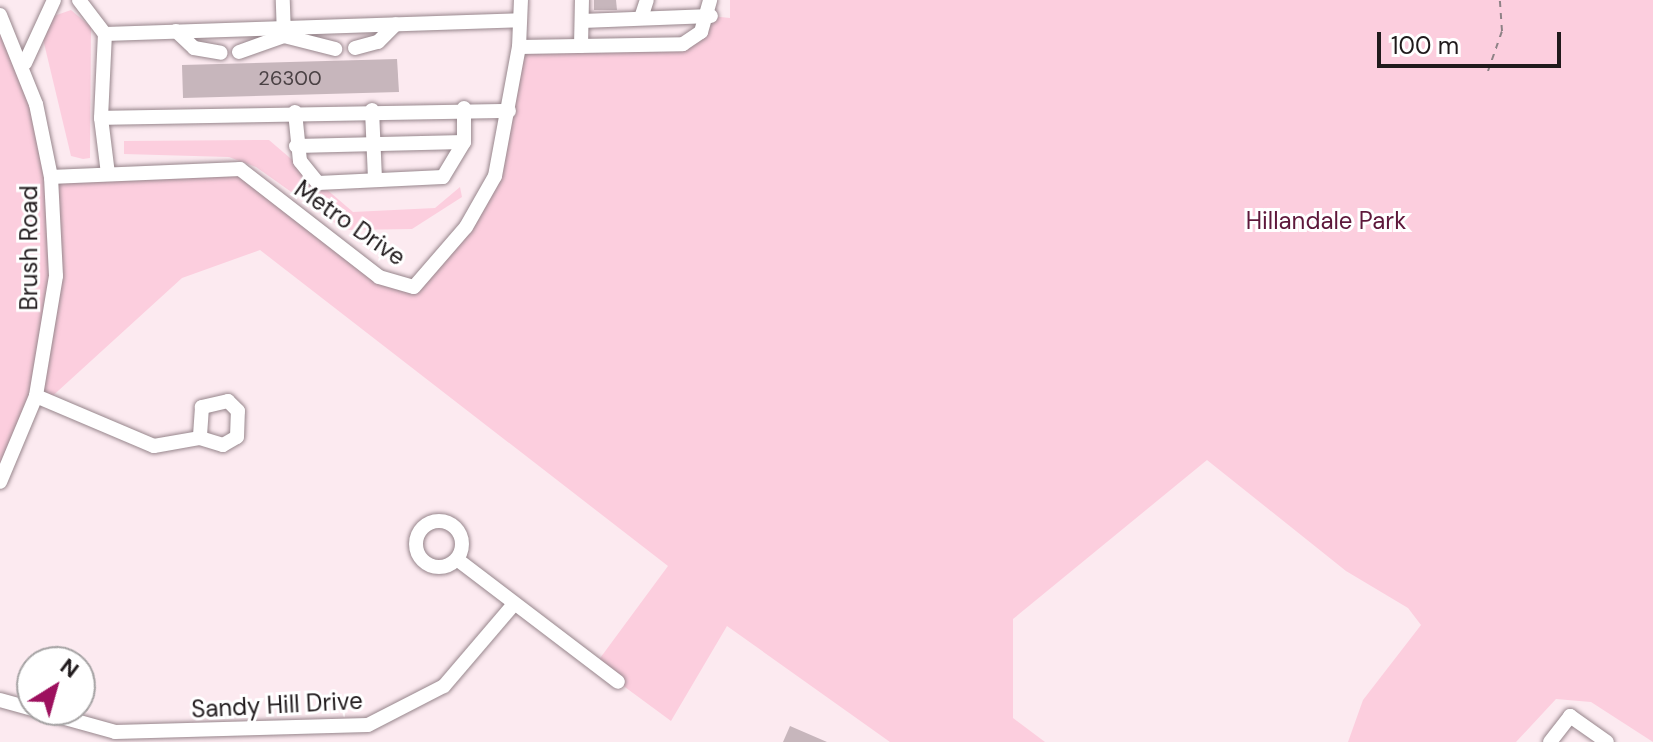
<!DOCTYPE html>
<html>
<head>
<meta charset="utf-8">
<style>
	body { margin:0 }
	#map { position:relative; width:1653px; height:742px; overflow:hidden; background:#fceaf0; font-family:"DM Sans",sans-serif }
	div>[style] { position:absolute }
	.green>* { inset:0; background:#fccede }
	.building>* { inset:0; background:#c7b6bc }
	.path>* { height:2px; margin-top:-1px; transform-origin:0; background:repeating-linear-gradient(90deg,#8e8286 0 6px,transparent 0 12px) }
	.roads { filter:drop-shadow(0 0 2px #97868c) drop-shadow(0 0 2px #97868c) }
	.minor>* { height:14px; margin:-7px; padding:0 7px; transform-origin:7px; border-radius:7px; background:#fff }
	.minor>.ring { margin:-7px; padding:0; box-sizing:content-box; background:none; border:14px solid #fff; border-radius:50% }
	span { translate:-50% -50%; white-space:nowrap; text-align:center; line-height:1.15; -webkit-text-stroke:6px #fff; paint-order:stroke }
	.number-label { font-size:20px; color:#4a4144 }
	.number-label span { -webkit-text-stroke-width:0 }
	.park-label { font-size:24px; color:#5e183b }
	.street-label { font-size:24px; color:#201a1c }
	.north { position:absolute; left:16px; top:646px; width:80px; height:80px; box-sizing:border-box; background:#fff; border:2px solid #a6a3a4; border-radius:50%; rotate:37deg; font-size:22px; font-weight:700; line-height:32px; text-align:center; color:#201a1c }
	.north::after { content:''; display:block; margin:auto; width:28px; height:36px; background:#9d105e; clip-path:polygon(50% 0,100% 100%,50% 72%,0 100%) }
	.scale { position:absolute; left:1377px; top:32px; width:184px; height:36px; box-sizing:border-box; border:4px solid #201a1c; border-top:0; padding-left:10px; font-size:24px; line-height:28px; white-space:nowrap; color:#201a1c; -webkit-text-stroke:6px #fff; paint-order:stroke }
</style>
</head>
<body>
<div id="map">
	<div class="green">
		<i style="clip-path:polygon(730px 0,1653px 0,1653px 742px,1591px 702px,1556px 699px,1516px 742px,1348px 742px,1363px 700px,1421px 625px,1408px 608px,1346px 571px,1207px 460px,1013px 619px,1013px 718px,1045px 742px,890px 742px,727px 626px,671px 721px,595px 665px,668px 566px,260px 250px,182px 278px,47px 401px,36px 396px,0 484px,0 15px,25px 63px,51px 176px,240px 169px,379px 277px,414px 287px,495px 176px,519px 47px,683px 44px,711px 16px,730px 18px)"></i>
		<i style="clip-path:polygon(71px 10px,91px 27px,90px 158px,83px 159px,71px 156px,43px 39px,51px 17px)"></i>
		<i style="clip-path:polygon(269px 140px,353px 212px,435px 208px,460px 187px,462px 197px,412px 229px,345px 230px,256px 167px,229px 157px,124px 154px,124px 141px)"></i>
	</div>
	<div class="building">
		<i style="clip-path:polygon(594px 0,616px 0,617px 10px,594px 10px)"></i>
		<i style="clip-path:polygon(397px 59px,399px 92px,183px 98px,182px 65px)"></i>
		<i style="clip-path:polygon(790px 726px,827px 742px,783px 742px)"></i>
	</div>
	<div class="path">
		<i style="left:1488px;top:71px;width:42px;rotate:-70.7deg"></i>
		<i style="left:1502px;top:31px;width:31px;rotate:-94deg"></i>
	</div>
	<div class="roads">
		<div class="minor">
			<i style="left:79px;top:0;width:43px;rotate:52.6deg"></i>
			<i style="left:0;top:15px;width:96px;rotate:68deg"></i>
			<i style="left:36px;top:104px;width:75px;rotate:78.4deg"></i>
			<i style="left:51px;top:177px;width:99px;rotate:87.1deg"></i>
			<i style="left:56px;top:276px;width:122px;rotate:99.5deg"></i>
			<i style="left:36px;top:396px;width:93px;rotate:112.7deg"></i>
			<i style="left:641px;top:18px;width:19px;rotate:-72deg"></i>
			<i style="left:582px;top:21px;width:129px;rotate:-2.2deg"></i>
			<i style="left:176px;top:31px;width:25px;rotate:43deg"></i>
			<i style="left:194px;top:48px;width:27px;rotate:10deg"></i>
			<i style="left:284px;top:36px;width:53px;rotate:14.3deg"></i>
			<i style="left:581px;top:46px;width:46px;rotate:-88.8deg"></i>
			<i style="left:519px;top:47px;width:164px;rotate:-1deg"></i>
			<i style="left:683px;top:44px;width:22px;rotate:-34deg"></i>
			<i style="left:701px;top:32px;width:33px;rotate:-74deg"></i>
			<i style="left:355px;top:48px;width:24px;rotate:-15deg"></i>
			<i style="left:378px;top:42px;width:25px;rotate:-45deg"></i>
			<i style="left:239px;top:52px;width:48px;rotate:-19.6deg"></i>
			<i style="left:284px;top:36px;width:36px;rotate:-92deg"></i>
			<i style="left:25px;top:63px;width:69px;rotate:-65.3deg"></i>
			<i style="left:372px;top:110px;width:70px;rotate:87.5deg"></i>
			<i style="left:295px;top:112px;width:49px;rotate:84.2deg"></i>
			<i style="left:300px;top:161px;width:28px;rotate:51deg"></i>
			<i style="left:318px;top:183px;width:125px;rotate:-2.7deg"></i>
			<i style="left:443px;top:177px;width:41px;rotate:-59deg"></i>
			<i style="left:464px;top:142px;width:34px;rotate:-90deg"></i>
			<i style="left:101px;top:118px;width:84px;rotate:-87.3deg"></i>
			<i style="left:105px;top:34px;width:415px;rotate:-1.9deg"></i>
			<i style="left:296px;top:146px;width:168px;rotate:-1.4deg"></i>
			<i style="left:108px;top:174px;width:56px;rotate:-97.1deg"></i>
			<i style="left:101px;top:118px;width:408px;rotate:-1deg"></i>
			<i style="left:51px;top:177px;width:189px;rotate:-2.4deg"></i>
			<i style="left:240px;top:169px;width:176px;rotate:37.8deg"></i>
			<i style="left:379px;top:277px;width:36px;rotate:16deg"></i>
			<i style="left:414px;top:287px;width:79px;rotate:-49.1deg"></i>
			<i style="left:466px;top:227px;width:59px;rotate:-60.4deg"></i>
			<i style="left:495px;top:176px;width:131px;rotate:-79.5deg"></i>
			<i style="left:519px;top:47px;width:47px;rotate:-87.6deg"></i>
			<i style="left:36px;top:396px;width:128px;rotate:23deg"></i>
			<i style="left:154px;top:446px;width:47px;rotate:-9.9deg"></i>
			<i style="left:200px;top:438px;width:24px;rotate:17deg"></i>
			<i style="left:223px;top:445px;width:16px;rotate:-30deg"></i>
			<i style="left:237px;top:437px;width:26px;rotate:-88deg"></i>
			<i style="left:238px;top:411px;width:14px;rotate:-135deg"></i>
			<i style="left:228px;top:401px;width:27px;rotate:167deg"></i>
			<i style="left:202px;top:407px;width:31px;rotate:94deg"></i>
			<i class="ring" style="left:416px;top:521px;width:32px;height:32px"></i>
			<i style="left:458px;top:560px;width:201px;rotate:37.3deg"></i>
			<i style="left:0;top:700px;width:119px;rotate:15.5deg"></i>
			<i style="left:115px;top:732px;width:253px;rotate:-1.6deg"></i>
			<i style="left:368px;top:725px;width:85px;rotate:-27.2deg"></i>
			<i style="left:444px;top:686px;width:108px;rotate:-49.5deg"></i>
			<i style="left:1550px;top:742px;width:33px;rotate:-52deg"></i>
			<i style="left:1570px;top:716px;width:45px;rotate:35.1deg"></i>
		</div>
	</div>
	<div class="number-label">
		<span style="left:290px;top:78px">26300</span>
	</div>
	<div class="park-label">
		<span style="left:1326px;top:221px">Hillandale Park</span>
	</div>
	<div class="street-label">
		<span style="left:350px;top:223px;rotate:35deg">Metro Drive</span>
		<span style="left:29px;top:248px;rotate:-90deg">Brush Road</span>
		<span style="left:277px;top:705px;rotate:-3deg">Sandy Hill Drive</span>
	</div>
	<div class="north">N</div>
	<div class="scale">100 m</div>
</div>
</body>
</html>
